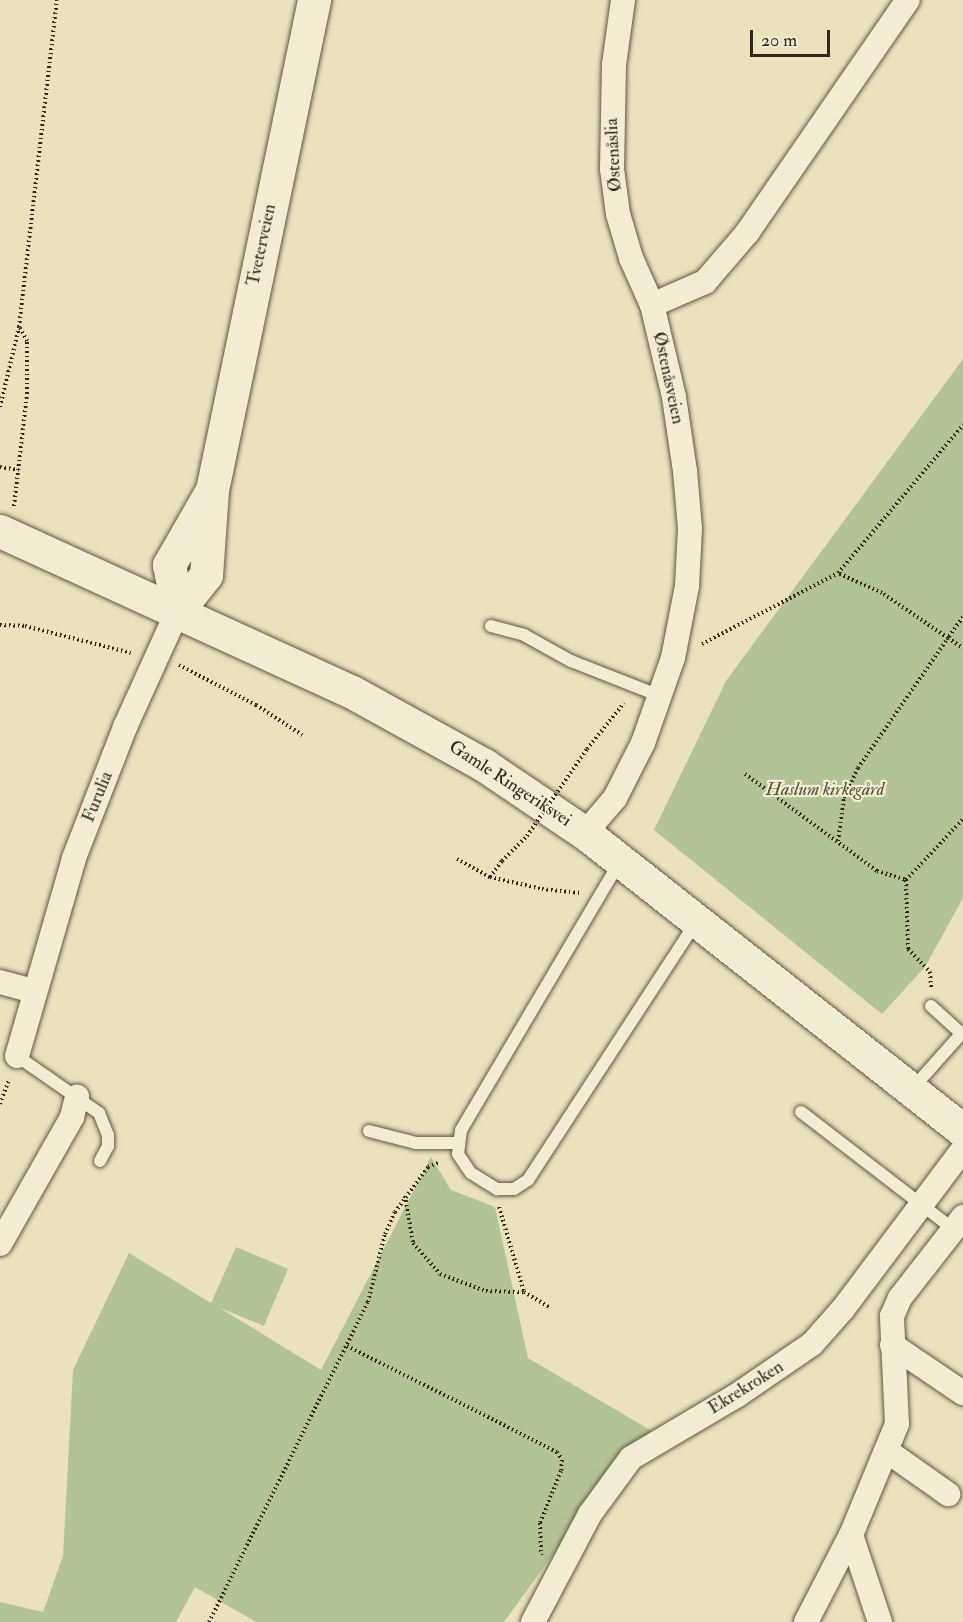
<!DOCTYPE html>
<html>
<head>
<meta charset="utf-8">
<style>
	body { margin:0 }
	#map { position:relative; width:963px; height:1622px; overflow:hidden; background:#ece1bd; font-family:"IM FELL Double Pica",serif }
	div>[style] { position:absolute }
	.green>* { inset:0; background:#b2c495 }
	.path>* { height:4px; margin-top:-2px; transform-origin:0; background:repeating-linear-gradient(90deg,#34261a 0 1.5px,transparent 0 4.5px) }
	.roads { filter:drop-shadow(0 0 2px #625543) drop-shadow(0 0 2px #625543) }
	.lane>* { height:12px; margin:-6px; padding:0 6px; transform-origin:6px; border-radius:6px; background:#f3ecd4 }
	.street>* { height:24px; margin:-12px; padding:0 12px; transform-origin:12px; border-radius:12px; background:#f3ecd4 }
	.secondary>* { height:33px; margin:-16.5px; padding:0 16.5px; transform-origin:16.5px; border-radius:16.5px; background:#f3ecd4 }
	.path-bridge>* { height:4px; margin-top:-2px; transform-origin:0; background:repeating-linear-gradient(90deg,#34261a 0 1.5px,transparent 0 4.5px) }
	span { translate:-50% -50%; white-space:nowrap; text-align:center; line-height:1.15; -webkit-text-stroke:4.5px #f3ecd4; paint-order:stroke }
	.street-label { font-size:18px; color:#34261a }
	.park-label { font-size:18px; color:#544e39; font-style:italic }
	.scale { position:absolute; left:750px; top:30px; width:80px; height:27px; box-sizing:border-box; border:3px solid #34261a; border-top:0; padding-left:8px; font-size:18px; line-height:21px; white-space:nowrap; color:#34261a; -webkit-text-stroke:4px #f3ecd4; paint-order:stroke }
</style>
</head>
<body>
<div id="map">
	<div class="green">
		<i style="clip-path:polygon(963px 359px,963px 898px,925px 967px,882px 1014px,654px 830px,726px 681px)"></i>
		<i style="clip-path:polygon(431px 1157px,451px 1190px,495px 1207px,528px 1358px,662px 1437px,605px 1483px,504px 1622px,256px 1622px,195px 1587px,176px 1622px,0 1622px,0 1602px,43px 1612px,63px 1556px,73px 1370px,129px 1253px,211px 1303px,236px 1247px,288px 1269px,264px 1326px,220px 1308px,321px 1370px)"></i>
	</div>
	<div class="path">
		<i style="left:0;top:407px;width:82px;rotate:-76.6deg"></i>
		<i style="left:19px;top:327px;width:329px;rotate:-83.4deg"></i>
		<i style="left:0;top:467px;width:19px;rotate:9deg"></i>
		<i style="left:14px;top:506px;width:114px;rotate:-83.4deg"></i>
		<i style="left:27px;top:393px;width:52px;rotate:-90deg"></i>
		<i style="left:27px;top:341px;width:15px;rotate:-118deg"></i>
		<i style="left:963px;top:617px;width:26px;rotate:126deg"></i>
		<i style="left:948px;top:638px;width:18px;rotate:34deg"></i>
		<i style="left:0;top:625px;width:25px;rotate:2deg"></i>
		<i style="left:25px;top:626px;width:109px;rotate:14.3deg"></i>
		<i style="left:702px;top:644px;width:153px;rotate:-27.6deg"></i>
		<i style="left:838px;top:573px;width:194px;rotate:-49.8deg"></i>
		<i style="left:179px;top:665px;width:87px;rotate:27.5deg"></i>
		<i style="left:256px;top:705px;width:55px;rotate:33.1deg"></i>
		<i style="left:587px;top:749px;width:59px;rotate:-51.2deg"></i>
		<i style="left:745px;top:774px;width:164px;rotate:36.3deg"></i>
		<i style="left:877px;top:871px;width:30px;rotate:17deg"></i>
		<i style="left:906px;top:880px;width:69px;rotate:88.3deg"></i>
		<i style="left:908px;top:949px;width:32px;rotate:46deg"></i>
		<i style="left:930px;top:972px;width:16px;rotate:86deg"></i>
		<i style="left:838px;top:841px;width:43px;rotate:-82.1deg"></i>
		<i style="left:844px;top:798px;width:33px;rotate:-65deg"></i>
		<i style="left:858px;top:768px;width:158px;rotate:-55.3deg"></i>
		<i style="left:948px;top:638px;width:80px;rotate:-145.7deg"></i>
		<i style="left:882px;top:593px;width:48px;rotate:-155.6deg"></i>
		<i style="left:457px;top:859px;width:38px;rotate:29deg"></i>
		<i style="left:490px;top:877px;width:53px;rotate:13deg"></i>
		<i style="left:542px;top:889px;width:39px;rotate:6deg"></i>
		<i style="left:490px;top:877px;width:20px;rotate:-53deg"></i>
		<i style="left:906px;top:880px;width:83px;rotate:-46.9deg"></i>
		<i style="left:0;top:1104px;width:27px;rotate:-70deg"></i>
		<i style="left:405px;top:1196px;width:48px;rotate:80.3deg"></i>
		<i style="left:413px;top:1243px;width:41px;rotate:48.9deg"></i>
		<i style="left:440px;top:1274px;width:49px;rotate:20.3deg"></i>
		<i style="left:486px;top:1291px;width:38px;rotate:2deg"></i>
		<i style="left:524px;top:1292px;width:31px;rotate:31deg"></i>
		<i style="left:499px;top:1207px;width:89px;rotate:73.6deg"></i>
		<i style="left:347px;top:1346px;width:235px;rotate:26.8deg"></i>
		<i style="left:557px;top:1452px;width:9px;rotate:58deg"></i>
		<i style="left:562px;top:1460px;width:11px;rotate:95deg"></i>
		<i style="left:561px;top:1471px;width:56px;rotate:112deg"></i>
		<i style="left:540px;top:1523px;width:32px;rotate:88deg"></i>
		<i style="left:209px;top:1622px;width:357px;rotate:-63.6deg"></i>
		<i style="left:368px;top:1302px;width:70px;rotate:-76deg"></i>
		<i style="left:385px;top:1234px;width:24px;rotate:-66deg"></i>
		<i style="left:395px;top:1212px;width:56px;rotate:-53.7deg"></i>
		<i style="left:428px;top:1167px;width:11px;rotate:-22deg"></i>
	</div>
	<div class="roads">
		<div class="lane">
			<i style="left:491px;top:626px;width:34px;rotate:15deg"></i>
			<i style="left:524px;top:635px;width:54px;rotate:29deg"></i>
			<i style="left:571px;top:661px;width:96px;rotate:21.5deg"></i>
			<i style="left:619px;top:863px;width:310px;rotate:120.6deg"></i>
			<i style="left:461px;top:1130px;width:24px;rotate:97deg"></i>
			<i style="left:458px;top:1154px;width:23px;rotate:56deg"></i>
			<i style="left:471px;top:1173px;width:31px;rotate:32deg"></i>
			<i style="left:497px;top:1189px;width:17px"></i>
			<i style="left:514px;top:1189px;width:17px;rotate:-33deg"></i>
			<i style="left:528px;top:1180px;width:308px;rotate:-56.9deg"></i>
			<i style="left:931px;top:1006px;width:43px;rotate:42.2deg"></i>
			<i style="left:17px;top:1056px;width:100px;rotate:34.8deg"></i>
			<i style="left:99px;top:1113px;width:24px;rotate:68deg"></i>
			<i style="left:108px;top:1135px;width:11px;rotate:90deg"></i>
			<i style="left:108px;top:1146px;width:17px;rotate:118deg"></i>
			<i style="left:913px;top:1088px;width:72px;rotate:-48.4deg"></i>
			<i style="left:801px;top:1112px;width:197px;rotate:37.6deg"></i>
			<i style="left:369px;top:1131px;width:49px;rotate:14.3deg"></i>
			<i style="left:416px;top:1143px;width:41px"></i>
		</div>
		<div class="street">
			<i style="left:623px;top:0;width:66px;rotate:97.9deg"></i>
			<i style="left:614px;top:65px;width:104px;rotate:91.1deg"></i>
			<i style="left:612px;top:169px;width:45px;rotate:82.4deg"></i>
			<i style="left:618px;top:214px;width:46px;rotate:73.5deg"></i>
			<i style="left:631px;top:258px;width:51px;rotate:65.9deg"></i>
			<i style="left:585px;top:833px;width:46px;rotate:-49.4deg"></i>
			<i style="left:615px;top:798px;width:62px;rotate:-63deg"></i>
			<i style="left:643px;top:743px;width:90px;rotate:-70.6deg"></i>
			<i style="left:673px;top:658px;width:73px;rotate:-79deg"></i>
			<i style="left:687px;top:586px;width:58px;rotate:-87deg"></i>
			<i style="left:690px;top:528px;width:57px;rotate:-95deg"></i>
			<i style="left:685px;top:471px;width:75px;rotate:-98.5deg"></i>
			<i style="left:674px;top:397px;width:95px;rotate:-103.4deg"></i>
			<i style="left:652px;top:305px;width:58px;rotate:-23.5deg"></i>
			<i style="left:705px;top:282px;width:65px;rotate:-49.4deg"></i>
			<i style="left:747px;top:233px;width:283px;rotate:-55.4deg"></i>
			<i style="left:0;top:982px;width:34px;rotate:15deg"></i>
			<i style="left:17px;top:1056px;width:206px;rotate:-73.9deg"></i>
			<i style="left:74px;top:858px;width:141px;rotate:-68.7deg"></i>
			<i style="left:125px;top:727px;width:128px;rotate:-65.6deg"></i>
			<i style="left:0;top:1244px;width:146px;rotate:-60.4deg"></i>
			<i style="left:72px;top:1117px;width:21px;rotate:-76deg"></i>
			<i style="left:892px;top:1345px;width:86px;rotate:34.1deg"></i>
			<i style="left:887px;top:1451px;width:75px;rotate:35.2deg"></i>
			<i style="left:851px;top:1535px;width:92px;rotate:71.6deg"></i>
			<i style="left:533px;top:1622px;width:122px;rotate:-62.2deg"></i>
			<i style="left:590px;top:1514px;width:69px;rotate:-53.8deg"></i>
			<i style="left:631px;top:1458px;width:122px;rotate:-30.6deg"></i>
			<i style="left:736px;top:1396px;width:92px;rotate:-34.4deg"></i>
			<i style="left:812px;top:1344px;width:47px;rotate:-48.5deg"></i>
			<i style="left:843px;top:1309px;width:200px;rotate:-53.1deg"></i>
			<i style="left:806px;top:1622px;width:98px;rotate:-62.7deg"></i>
			<i style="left:851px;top:1535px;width:120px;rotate:-67.5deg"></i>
			<i style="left:897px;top:1424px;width:108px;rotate:-92.7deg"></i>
			<i style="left:892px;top:1316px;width:20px;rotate:-66deg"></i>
			<i style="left:900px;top:1298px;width:103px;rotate:-52.1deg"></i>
		</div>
		<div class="secondary">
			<i style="left:212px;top:490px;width:501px;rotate:-78.24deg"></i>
			<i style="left:212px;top:490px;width:85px;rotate:94deg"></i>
			<i style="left:206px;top:575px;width:45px;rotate:128.7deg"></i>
			<i style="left:178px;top:610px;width:46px;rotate:-101.3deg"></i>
			<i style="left:169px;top:565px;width:86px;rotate:-60.2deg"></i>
			<i style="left:0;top:531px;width:387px;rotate:24.6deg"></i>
			<i style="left:352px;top:692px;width:151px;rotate:28.9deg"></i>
			<i style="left:484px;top:765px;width:122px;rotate:34deg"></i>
			<i style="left:585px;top:833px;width:481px;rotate:38.2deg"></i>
		</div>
	</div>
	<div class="path-bridge">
		<i style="left:502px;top:861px;width:35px;rotate:-45deg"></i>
		<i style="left:527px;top:836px;width:106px;rotate:-55.4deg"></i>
	</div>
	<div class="street-label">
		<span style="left:614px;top:155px;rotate:-93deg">Østenåslia</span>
		<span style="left:262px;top:245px;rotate:-78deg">Tveterveien</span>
		<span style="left:668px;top:378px;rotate:78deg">Østenåsveien</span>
		<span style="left:510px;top:784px;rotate:33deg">Gamle Ringeriksvei</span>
		<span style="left:98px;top:797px;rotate:-68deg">Furulia</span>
		<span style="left:746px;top:1388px;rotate:-32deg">Ekrekroken</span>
	</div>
	<div class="park-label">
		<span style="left:825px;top:790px">Haslum kirkegård</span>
	</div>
	<div class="scale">20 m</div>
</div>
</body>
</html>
